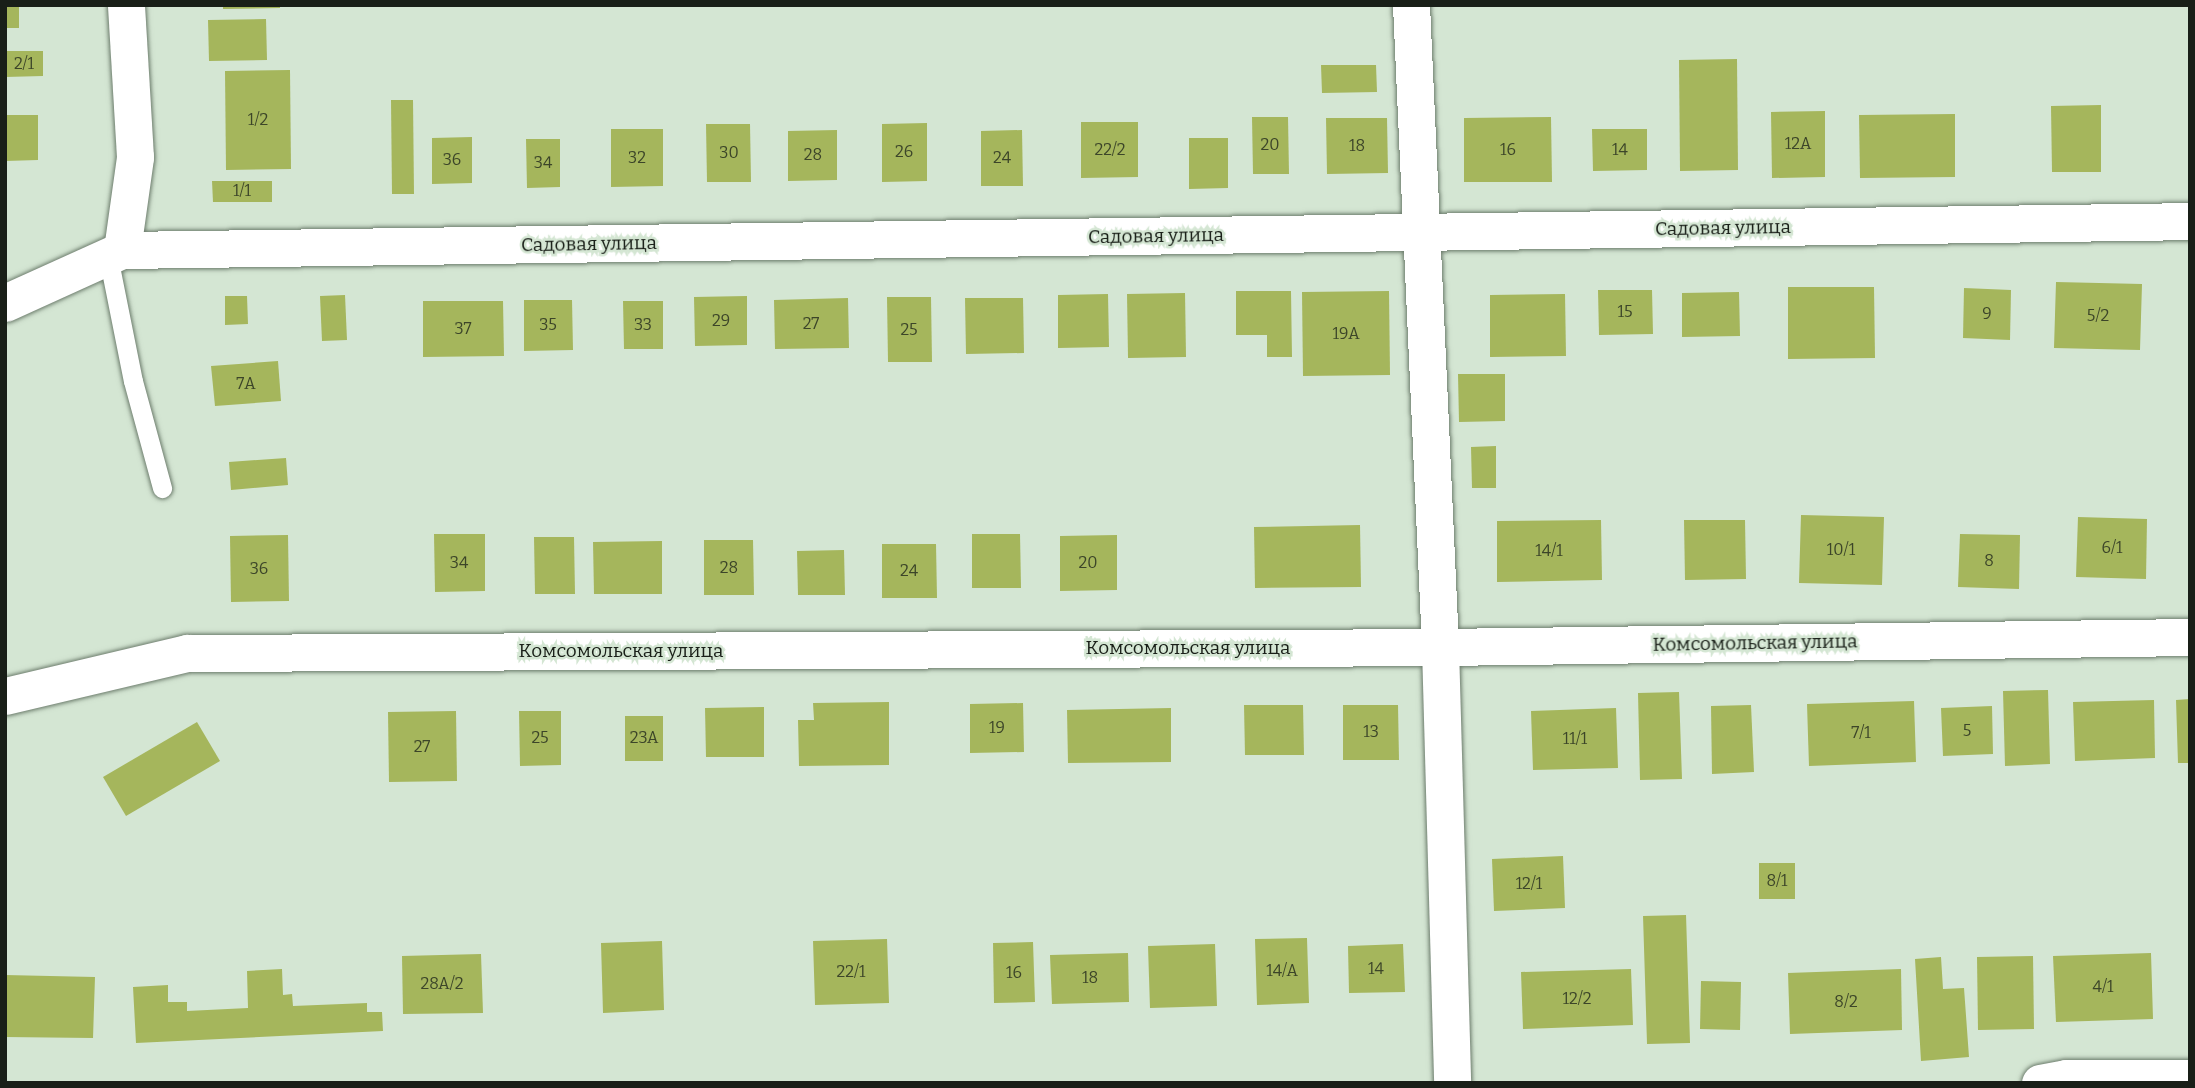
<!DOCTYPE html>
<html>
<head>
<meta charset="utf-8">
<style>
	body { margin:0 }
	#map { position:relative; width:2195px; height:1088px; overflow:hidden; background:#d4e6d3; font-family:Bitter,serif }
	div>[style] { position:absolute }
	.building>* { inset:0; background:#a5b65c }
	.roads { filter:drop-shadow(0 0 2px #6d7d6d) drop-shadow(0 0 2px #6d7d6d) }
	.service>* { height:19px; margin:-9.5px; padding:0 9.5px; transform-origin:9.5px; border-radius:9.5px; background:#fff }
	.minor>* { height:37px; margin:-18.5px; padding:0 18.5px; transform-origin:18.5px; border-radius:18.5px; background:#fff }
	span { translate:-50% -50%; white-space:nowrap; text-align:center; line-height:1.15; -webkit-text-stroke:5px #d4e6d3; paint-order:stroke }
	.number-label { font-size:16px; color:#3c4529 }
	.number-label span { -webkit-text-stroke-width:0 }
	.street-label { font-size:19px; color:#191f18 }
	.frame { position:absolute; inset:0; border:7px solid #191f18; pointer-events:none }
</style>
</head>
<body>
<div id="map">
	<div class="building">
		<i style="clip-path:polygon(5px 5px,19px 5px,19px 28px,5px 28px)"></i>
		<i style="clip-path:polygon(223px 5px,280px 5px,280px 8px,223px 9px)"></i>
		<i style="clip-path:polygon(266px 19px,267px 60px,209px 61px,208px 20px)"></i>
		<i style="clip-path:polygon(5px 51px,43px 51px,43px 76px,5px 77px)"></i>
		<i style="clip-path:polygon(1737px 59px,1738px 170px,1680px 171px,1679px 60px)"></i>
		<i style="clip-path:polygon(1321px 65px,1376px 65px,1377px 92px,1322px 93px)"></i>
		<i style="clip-path:polygon(290px 70px,291px 169px,226px 170px,225px 71px)"></i>
		<i style="clip-path:polygon(391px 100px,413px 100px,414px 194px,392px 194px)"></i>
		<i style="clip-path:polygon(2101px 105px,2101px 172px,2052px 172px,2051px 106px)"></i>
		<i style="clip-path:polygon(1825px 111px,1825px 177px,1772px 178px,1771px 112px)"></i>
		<i style="clip-path:polygon(1955px 114px,1955px 177px,1860px 178px,1859px 115px)"></i>
		<i style="clip-path:polygon(5px 115px,38px 115px,38px 160px,5px 161px)"></i>
		<i style="clip-path:polygon(1252px 117px,1288px 117px,1289px 174px,1253px 174px)"></i>
		<i style="clip-path:polygon(1551px 117px,1552px 182px,1464px 182px,1464px 118px)"></i>
		<i style="clip-path:polygon(1326px 118px,1387px 118px,1388px 173px,1327px 174px)"></i>
		<i style="clip-path:polygon(1081px 122px,1138px 122px,1138px 177px,1081px 178px)"></i>
		<i style="clip-path:polygon(927px 123px,927px 181px,882px 182px,882px 124px)"></i>
		<i style="clip-path:polygon(706px 124px,750px 124px,751px 182px,707px 182px)"></i>
		<i style="clip-path:polygon(611px 129px,663px 129px,663px 186px,611px 187px)"></i>
		<i style="clip-path:polygon(1592px 129px,1647px 129px,1647px 170px,1593px 171px)"></i>
		<i style="clip-path:polygon(837px 130px,837px 180px,788px 181px,788px 131px)"></i>
		<i style="clip-path:polygon(1022px 130px,1023px 186px,981px 186px,981px 131px)"></i>
		<i style="clip-path:polygon(472px 137px,472px 183px,432px 184px,432px 138px)"></i>
		<i style="clip-path:polygon(1189px 138px,1228px 138px,1228px 188px,1189px 189px)"></i>
		<i style="clip-path:polygon(526px 139px,560px 139px,560px 187px,527px 188px)"></i>
		<i style="clip-path:polygon(212px 181px,272px 181px,272px 202px,213px 202px)"></i>
		<i style="clip-path:polygon(2056px 282px,2142px 284px,2140px 350px,2054px 348px)"></i>
		<i style="clip-path:polygon(1788px 287px,1874px 287px,1875px 358px,1788px 359px)"></i>
		<i style="clip-path:polygon(1964px 288px,2011px 290px,2010px 340px,1963px 338px)"></i>
		<i style="clip-path:polygon(1598px 290px,1652px 290px,1653px 334px,1599px 335px)"></i>
		<i style="clip-path:polygon(1236px 291px,1291px 291px,1292px 357px,1267px 357px,1267px 335px,1236px 335px)"></i>
		<i style="clip-path:polygon(1389px 291px,1390px 375px,1303px 376px,1302px 292px)"></i>
		<i style="clip-path:polygon(1739px 292px,1740px 336px,1682px 337px,1682px 293px)"></i>
		<i style="clip-path:polygon(1185px 293px,1186px 357px,1128px 358px,1127px 294px)"></i>
		<i style="clip-path:polygon(1108px 294px,1109px 347px,1058px 348px,1058px 295px)"></i>
		<i style="clip-path:polygon(1565px 294px,1566px 356px,1490px 357px,1490px 295px)"></i>
		<i style="clip-path:polygon(345px 295px,347px 340px,322px 341px,320px 296px)"></i>
		<i style="clip-path:polygon(225px 296px,247px 296px,248px 324px,225px 325px)"></i>
		<i style="clip-path:polygon(747px 296px,747px 345px,695px 346px,694px 297px)"></i>
		<i style="clip-path:polygon(887px 297px,931px 297px,932px 362px,888px 362px)"></i>
		<i style="clip-path:polygon(848px 298px,849px 348px,775px 349px,774px 300px)"></i>
		<i style="clip-path:polygon(965px 298px,1023px 298px,1024px 353px,966px 354px)"></i>
		<i style="clip-path:polygon(524px 300px,572px 300px,573px 350px,524px 351px)"></i>
		<i style="clip-path:polygon(423px 301px,503px 301px,504px 356px,423px 357px)"></i>
		<i style="clip-path:polygon(623px 301px,663px 301px,663px 349px,624px 349px)"></i>
		<i style="clip-path:polygon(278px 361px,281px 401px,215px 406px,211px 366px)"></i>
		<i style="clip-path:polygon(1458px 374px,1505px 374px,1505px 421px,1459px 422px)"></i>
		<i style="clip-path:polygon(1496px 446px,1496px 488px,1472px 488px,1471px 447px)"></i>
		<i style="clip-path:polygon(286px 458px,288px 485px,231px 490px,229px 462px)"></i>
		<i style="clip-path:polygon(1801px 515px,1884px 517px,1882px 585px,1799px 583px)"></i>
		<i style="clip-path:polygon(2078px 517px,2147px 519px,2146px 579px,2076px 577px)"></i>
		<i style="clip-path:polygon(1601px 520px,1602px 580px,1497px 582px,1497px 521px)"></i>
		<i style="clip-path:polygon(1684px 520px,1745px 520px,1746px 579px,1685px 580px)"></i>
		<i style="clip-path:polygon(1360px 525px,1361px 587px,1255px 588px,1254px 527px)"></i>
		<i style="clip-path:polygon(434px 534px,485px 534px,485px 591px,435px 592px)"></i>
		<i style="clip-path:polygon(972px 534px,1020px 534px,1021px 588px,972px 588px)"></i>
		<i style="clip-path:polygon(1960px 534px,2020px 535px,2019px 589px,1958px 587px)"></i>
		<i style="clip-path:polygon(288px 535px,289px 601px,231px 602px,230px 536px)"></i>
		<i style="clip-path:polygon(1117px 535px,1117px 590px,1060px 591px,1060px 536px)"></i>
		<i style="clip-path:polygon(534px 537px,574px 537px,575px 594px,535px 594px)"></i>
		<i style="clip-path:polygon(704px 540px,753px 540px,754px 595px,704px 595px)"></i>
		<i style="clip-path:polygon(662px 541px,662px 594px,594px 594px,593px 542px)"></i>
		<i style="clip-path:polygon(882px 544px,936px 544px,937px 598px,882px 598px)"></i>
		<i style="clip-path:polygon(844px 550px,845px 595px,798px 595px,797px 551px)"></i>
		<i style="clip-path:polygon(2048px 690px,2050px 764px,2005px 766px,2003px 691px)"></i>
		<i style="clip-path:polygon(1679px 692px,1682px 779px,1640px 780px,1638px 693px)"></i>
		<i style="clip-path:polygon(2190px 699px,2190px 763px,2178px 763px,2176px 700px)"></i>
		<i style="clip-path:polygon(2154px 700px,2155px 758px,2075px 761px,2073px 702px)"></i>
		<i style="clip-path:polygon(1914px 701px,1916px 762px,1809px 766px,1807px 704px)"></i>
		<i style="clip-path:polygon(889px 702px,889px 765px,799px 766px,798px 720px,814px 720px,813px 703px)"></i>
		<i style="clip-path:polygon(1023px 703px,1024px 752px,970px 753px,970px 704px)"></i>
		<i style="clip-path:polygon(1244px 705px,1303px 705px,1304px 755px,1245px 755px)"></i>
		<i style="clip-path:polygon(1343px 705px,1398px 705px,1399px 760px,1343px 760px)"></i>
		<i style="clip-path:polygon(1751px 705px,1754px 772px,1712px 774px,1711px 706px)"></i>
		<i style="clip-path:polygon(1992px 706px,1993px 754px,1943px 756px,1941px 708px)"></i>
		<i style="clip-path:polygon(764px 707px,764px 757px,706px 757px,705px 708px)"></i>
		<i style="clip-path:polygon(1171px 708px,1171px 762px,1068px 763px,1067px 710px)"></i>
		<i style="clip-path:polygon(1616px 708px,1618px 768px,1533px 770px,1531px 711px)"></i>
		<i style="clip-path:polygon(456px 711px,457px 781px,389px 782px,388px 712px)"></i>
		<i style="clip-path:polygon(519px 711px,561px 711px,561px 765px,520px 766px)"></i>
		<i style="clip-path:polygon(625px 716px,663px 716px,663px 761px,625px 761px)"></i>
		<i style="clip-path:polygon(197px 722px,220px 761px,126px 816px,103px 777px)"></i>
		<i style="clip-path:polygon(1563px 856px,1565px 908px,1494px 911px,1492px 859px)"></i>
		<i style="clip-path:polygon(1759px 863px,1795px 863px,1795px 899px,1759px 899px)"></i>
		<i style="clip-path:polygon(1686px 915px,1690px 1043px,1647px 1044px,1643px 916px)"></i>
		<i style="clip-path:polygon(1307px 938px,1309px 1003px,1257px 1005px,1255px 939px)"></i>
		<i style="clip-path:polygon(887px 939px,889px 1003px,815px 1005px,813px 941px)"></i>
		<i style="clip-path:polygon(662px 941px,664px 1010px,603px 1013px,601px 943px)"></i>
		<i style="clip-path:polygon(1033px 942px,1035px 1002px,994px 1003px,993px 943px)"></i>
		<i style="clip-path:polygon(1215px 944px,1217px 1006px,1150px 1008px,1148px 946px)"></i>
		<i style="clip-path:polygon(1403px 944px,1405px 992px,1349px 993px,1348px 946px)"></i>
		<i style="clip-path:polygon(1128px 953px,1129px 1002px,1052px 1004px,1050px 955px)"></i>
		<i style="clip-path:polygon(2151px 953px,2153px 1019px,2056px 1022px,2053px 956px)"></i>
		<i style="clip-path:polygon(481px 954px,483px 1013px,403px 1014px,402px 956px)"></i>
		<i style="clip-path:polygon(2033px 956px,2034px 1029px,1978px 1030px,1977px 957px)"></i>
		<i style="clip-path:polygon(1941px 957px,1943px 989px,1964px 988px,1969px 1057px,1921px 1061px,1915px 959px)"></i>
		<i style="clip-path:polygon(282px 969px,283px 995px,292px 994px,293px 1006px,367px 1003px,367px 1012px,382px 1012px,383px 1031px,136px 1043px,133px 987px,168px 985px,168px 1002px,187px 1002px,187px 1011px,248px 1008px,247px 971px)"></i>
		<i style="clip-path:polygon(1631px 969px,1633px 1025px,1523px 1029px,1521px 972px)"></i>
		<i style="clip-path:polygon(1901px 969px,1902px 1030px,1790px 1034px,1788px 973px)"></i>
		<i style="clip-path:polygon(5px 975px,95px 977px,93px 1038px,5px 1037px)"></i>
		<i style="clip-path:polygon(1701px 981px,1741px 982px,1740px 1030px,1700px 1029px)"></i>
	</div>
	<div class="roads">
		<div class="service">
			<i style="left:108px;top:256px;width:127px;rotate:78.7deg"></i>
			<i style="left:133px;top:381px;width:111px;rotate:74.8deg"></i>
		</div>
		<div class="minor">
			<i style="left:1411px;top:5px;width:643px;rotate:87.41deg"></i>
			<i style="left:1440px;top:647px;width:436px;rotate:88.4deg"></i>
			<i style="left:122px;top:250px;width:94px;rotate:-82deg"></i>
			<i style="left:135px;top:157px;width:152px;rotate:-93.4deg"></i>
			<i style="left:5px;top:303px;width:128px;rotate:-24.4deg"></i>
			<i style="left:122px;top:250px;width:2068px;rotate:-0.8deg"></i>
			<i style="left:5px;top:696px;width:187px;rotate:-13.3deg"></i>
			<i style="left:187px;top:653px;width:1253px;rotate:-0.27deg"></i>
			<i style="left:1440px;top:647px;width:750px;rotate:-0.76deg"></i>
			<i style="left:2040px;top:1083px;width:26px;rotate:-11deg"></i>
			<i style="left:2066px;top:1078px;width:124px"></i>
		</div>
	</div>
	<div class="number-label">
		<span style="left:24px;top:64px">2/1</span>
		<span style="left:258px;top:120px">1/2</span>
		<span style="left:1798px;top:144px">12А</span>
		<span style="left:1270px;top:145px">20</span>
		<span style="left:1357px;top:146px">18</span>
		<span style="left:1110px;top:150px">22/2</span>
		<span style="left:1508px;top:150px">16</span>
		<span style="left:1620px;top:150px">14</span>
		<span style="left:904px;top:152px">26</span>
		<span style="left:729px;top:153px">30</span>
		<span style="left:813px;top:155px">28</span>
		<span style="left:637px;top:158px">32</span>
		<span style="left:1002px;top:158px">24</span>
		<span style="left:452px;top:160px">36</span>
		<span style="left:543px;top:163px">34</span>
		<span style="left:242px;top:191px">1/1</span>
		<span style="left:1625px;top:312px">15</span>
		<span style="left:1987px;top:314px">9</span>
		<span style="left:2098px;top:316px">5/2</span>
		<span style="left:721px;top:321px">29</span>
		<span style="left:811px;top:324px">27</span>
		<span style="left:548px;top:325px">35</span>
		<span style="left:643px;top:325px">33</span>
		<span style="left:463px;top:329px">37</span>
		<span style="left:909px;top:330px">25</span>
		<span style="left:1346px;top:334px">19А</span>
		<span style="left:246px;top:384px">7А</span>
		<span style="left:2112px;top:548px">6/1</span>
		<span style="left:1841px;top:550px">10/1</span>
		<span style="left:1549px;top:551px">14/1</span>
		<span style="left:1989px;top:561px">8</span>
		<span style="left:459px;top:563px">34</span>
		<span style="left:1088px;top:563px">20</span>
		<span style="left:729px;top:568px">28</span>
		<span style="left:259px;top:569px">36</span>
		<span style="left:909px;top:571px">24</span>
		<span style="left:997px;top:728px">19</span>
		<span style="left:1967px;top:731px">5</span>
		<span style="left:1371px;top:732px">13</span>
		<span style="left:1861px;top:733px">7/1</span>
		<span style="left:540px;top:738px">25</span>
		<span style="left:644px;top:738px">23А</span>
		<span style="left:1575px;top:739px">11/1</span>
		<span style="left:422px;top:747px">27</span>
		<span style="left:1777px;top:881px">8/1</span>
		<span style="left:1529px;top:884px">12/1</span>
		<span style="left:1376px;top:969px">14</span>
		<span style="left:1282px;top:971px">14/А</span>
		<span style="left:851px;top:972px">22/1</span>
		<span style="left:1014px;top:973px">16</span>
		<span style="left:1090px;top:978px">18</span>
		<span style="left:442px;top:984px">28А/2</span>
		<span style="left:2103px;top:987px">4/1</span>
		<span style="left:1577px;top:999px">12/2</span>
		<span style="left:1846px;top:1002px">8/2</span>
	</div>
	<div class="street-label">
		<span style="left:1723px;top:228px;rotate:-1deg">Садовая улица</span>
		<span style="left:1156px;top:236px;rotate:-1deg">Садовая улица</span>
		<span style="left:589px;top:244px;rotate:-1deg">Садовая улица</span>
		<span style="left:1755px;top:643px;rotate:-1deg">Комсомольская улица</span>
		<span style="left:1188px;top:648px">Комсомольская улица</span>
		<span style="left:621px;top:651px">Комсомольская улица</span>
	</div>
	<div class="frame"></div>
</div>
</body>
</html>
